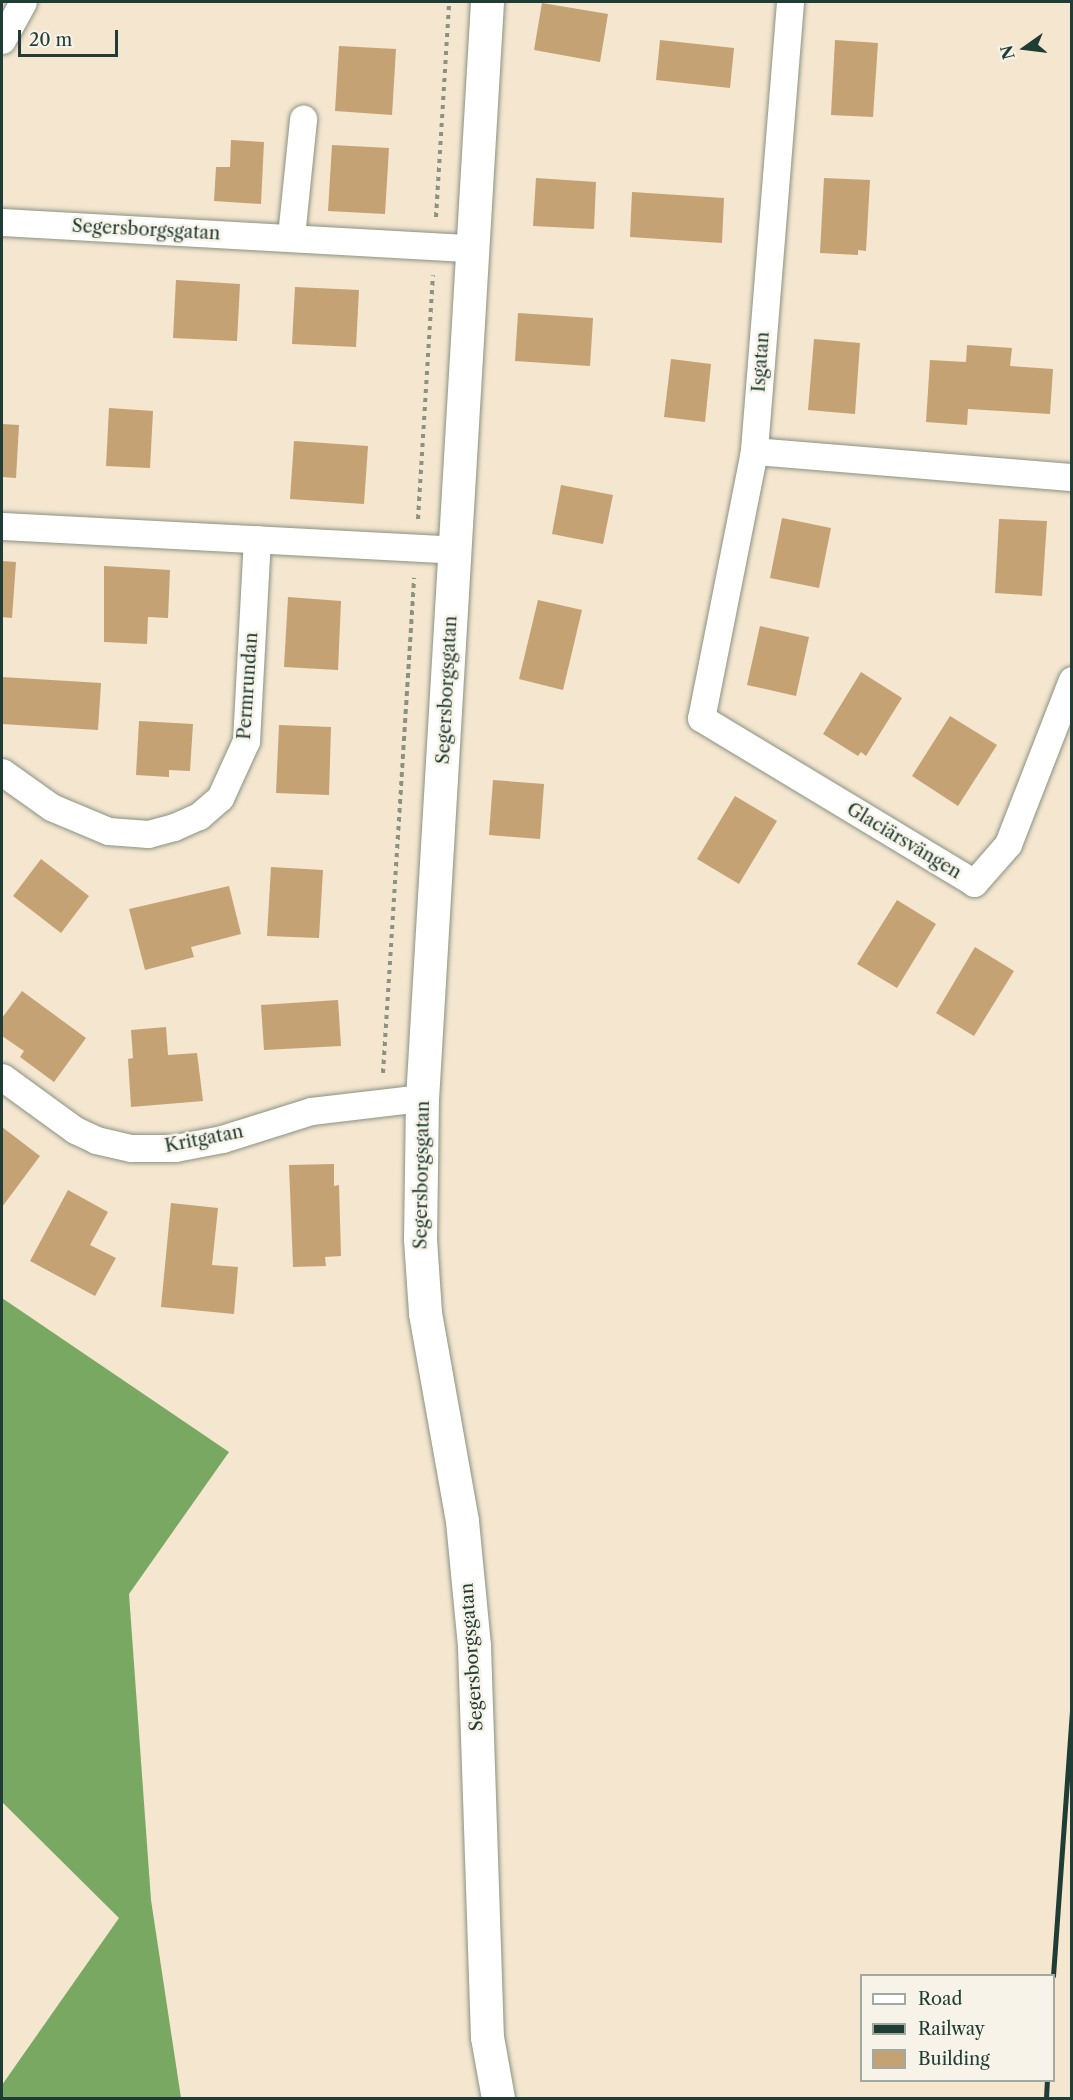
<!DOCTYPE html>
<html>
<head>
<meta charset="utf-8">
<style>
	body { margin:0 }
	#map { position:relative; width:1073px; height:2100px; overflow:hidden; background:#f4e6cf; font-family:"Libre Caslon Text",serif }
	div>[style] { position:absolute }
	.forest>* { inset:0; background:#78a862 }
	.building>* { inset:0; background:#c5a274 }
	.path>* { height:4px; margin-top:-2px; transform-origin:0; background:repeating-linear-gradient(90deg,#8a9282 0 4.5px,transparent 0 9px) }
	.roads { filter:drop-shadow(0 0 2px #8a9282) drop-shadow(0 0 2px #8a9282) }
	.street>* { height:27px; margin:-13.5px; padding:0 13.5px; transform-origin:13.5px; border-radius:13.5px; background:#fff }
	.secondary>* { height:33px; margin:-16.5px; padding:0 16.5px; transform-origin:16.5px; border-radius:16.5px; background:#fff }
	.rail>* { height:4.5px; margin:-2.25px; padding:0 2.25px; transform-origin:2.25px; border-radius:2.25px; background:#1f3d34 }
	span { translate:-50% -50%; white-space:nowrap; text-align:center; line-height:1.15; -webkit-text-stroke:5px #f7f3e8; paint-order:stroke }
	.street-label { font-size:18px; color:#1f3d34 }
	.frame { position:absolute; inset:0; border:3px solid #1f3d34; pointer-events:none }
	.legend { position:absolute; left:860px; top:1974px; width:195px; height:108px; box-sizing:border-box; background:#f7f3e8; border:2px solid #a1aaa0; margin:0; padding:8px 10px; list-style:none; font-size:18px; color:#1f3d34 }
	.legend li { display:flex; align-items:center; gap:12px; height:30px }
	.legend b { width:30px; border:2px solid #a1aaa0 }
	.north { position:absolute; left:995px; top:18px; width:60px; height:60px; -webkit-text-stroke:4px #f7f3e8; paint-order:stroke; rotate:256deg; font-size:16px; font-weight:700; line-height:24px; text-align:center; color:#1f3d34 }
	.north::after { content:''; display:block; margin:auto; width:21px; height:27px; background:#1f3d34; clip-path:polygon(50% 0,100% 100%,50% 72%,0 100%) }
	.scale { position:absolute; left:18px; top:30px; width:100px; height:27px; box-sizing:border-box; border:3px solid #1f3d34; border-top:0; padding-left:8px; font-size:18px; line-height:21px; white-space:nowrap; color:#1f3d34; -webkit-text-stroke:4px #f7f3e8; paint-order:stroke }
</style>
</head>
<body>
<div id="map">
	<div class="forest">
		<i style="clip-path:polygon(2px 1298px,229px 1452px,129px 1594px,151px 1900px,181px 2098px,2px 2098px,2px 2085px,119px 1918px,2px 1802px)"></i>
	</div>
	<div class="building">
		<i style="clip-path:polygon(542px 3px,608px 14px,600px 62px,534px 50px)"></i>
		<i style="clip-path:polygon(660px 40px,734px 48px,730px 88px,656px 80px)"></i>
		<i style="clip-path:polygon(835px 40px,878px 43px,873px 117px,831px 115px)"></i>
		<i style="clip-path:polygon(339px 46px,396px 49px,392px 115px,335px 111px)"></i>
		<i style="clip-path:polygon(231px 140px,264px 142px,261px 204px,214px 201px,216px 167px,230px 167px)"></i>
		<i style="clip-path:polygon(332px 145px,389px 148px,385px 214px,328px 211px)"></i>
		<i style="clip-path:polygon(536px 178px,596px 182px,594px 229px,533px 226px)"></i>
		<i style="clip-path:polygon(824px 178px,870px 180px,866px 251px,858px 250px,858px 255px,820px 253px)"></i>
		<i style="clip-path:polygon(632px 192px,724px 198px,722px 243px,630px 237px)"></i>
		<i style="clip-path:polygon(176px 280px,240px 284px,237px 341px,173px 338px)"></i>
		<i style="clip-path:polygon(295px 287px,359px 290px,356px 347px,292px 344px)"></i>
		<i style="clip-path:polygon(518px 313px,593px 318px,590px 366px,515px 361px)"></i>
		<i style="clip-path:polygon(814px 339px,860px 343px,855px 414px,808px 410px)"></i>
		<i style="clip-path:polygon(967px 345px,1012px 348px,1010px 366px,1053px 369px,1050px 414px,968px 409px,967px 425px,926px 422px,930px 360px,966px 362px)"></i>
		<i style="clip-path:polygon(671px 359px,711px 364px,705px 422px,664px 417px)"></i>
		<i style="clip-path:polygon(109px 408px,153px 411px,150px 468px,106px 466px)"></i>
		<i style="clip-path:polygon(2px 424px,19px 425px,16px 478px,2px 477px)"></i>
		<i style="clip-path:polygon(294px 441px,368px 446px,364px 504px,290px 499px)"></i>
		<i style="clip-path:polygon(561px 485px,613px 495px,603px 544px,552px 534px)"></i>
		<i style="clip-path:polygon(782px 518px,831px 528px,819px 588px,770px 578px)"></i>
		<i style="clip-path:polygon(999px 519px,1047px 521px,1042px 596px,995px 593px)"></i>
		<i style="clip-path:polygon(2px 561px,16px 562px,12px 618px,2px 617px)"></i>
		<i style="clip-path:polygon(104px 566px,170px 570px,168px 618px,148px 617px,147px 644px,104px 642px)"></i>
		<i style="clip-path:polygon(288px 597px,341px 601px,338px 670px,284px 667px)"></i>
		<i style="clip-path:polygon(538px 600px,582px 610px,563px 690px,519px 679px)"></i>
		<i style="clip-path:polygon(760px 626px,809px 637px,796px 696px,747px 685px)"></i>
		<i style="clip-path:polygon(861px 672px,902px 698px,866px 756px,861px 752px,858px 756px,823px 734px)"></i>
		<i style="clip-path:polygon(2px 677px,101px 683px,98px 730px,2px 724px)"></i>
		<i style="clip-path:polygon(950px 716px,997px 745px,958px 806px,912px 776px)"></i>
		<i style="clip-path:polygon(139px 721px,193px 724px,190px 771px,169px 770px,169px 777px,136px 775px)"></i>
		<i style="clip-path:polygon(279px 725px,331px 727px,329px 795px,276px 793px)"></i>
		<i style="clip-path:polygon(493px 780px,544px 784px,540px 839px,489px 835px)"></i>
		<i style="clip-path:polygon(735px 796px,777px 821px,739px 884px,697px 859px)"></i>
		<i style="clip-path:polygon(41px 859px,89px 896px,61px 933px,13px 896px)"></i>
		<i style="clip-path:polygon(271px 867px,323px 870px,319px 938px,267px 936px)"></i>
		<i style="clip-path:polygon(229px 886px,241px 934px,191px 947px,194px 957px,145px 970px,129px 909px)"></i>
		<i style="clip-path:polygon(897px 900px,936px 924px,897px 988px,857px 964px)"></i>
		<i style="clip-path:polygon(975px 947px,1014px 971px,974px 1036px,936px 1013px)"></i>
		<i style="clip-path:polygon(22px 991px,86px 1038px,54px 1082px,20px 1057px,24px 1051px,2px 1036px,2px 1018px)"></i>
		<i style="clip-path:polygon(338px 1000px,341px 1046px,264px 1050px,261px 1005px)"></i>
		<i style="clip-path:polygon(166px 1027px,168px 1055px,197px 1053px,203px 1101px,131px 1107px,128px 1059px,133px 1058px,131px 1030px)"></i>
		<i style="clip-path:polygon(2px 1127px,40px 1156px,2px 1207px)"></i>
		<i style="clip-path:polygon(334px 1164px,334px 1186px,339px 1185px,341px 1256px,325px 1257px,326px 1266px,293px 1267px,289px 1165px)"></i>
		<i style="clip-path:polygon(68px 1190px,108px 1212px,90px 1245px,116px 1258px,95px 1296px,30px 1261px)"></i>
		<i style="clip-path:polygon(171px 1203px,218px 1208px,212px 1265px,238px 1267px,234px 1314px,161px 1307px)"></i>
	</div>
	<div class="path">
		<i style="left:436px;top:217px;width:215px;rotate:-86.5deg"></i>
		<i style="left:418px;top:519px;width:244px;rotate:-86.5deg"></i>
		<i style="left:383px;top:1073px;width:496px;rotate:-86.4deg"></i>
	</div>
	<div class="roads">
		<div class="street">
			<i style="left:790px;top:2px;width:450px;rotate:94.6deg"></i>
			<i style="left:754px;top:451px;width:272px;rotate:101.2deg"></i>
			<i style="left:701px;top:718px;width:319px;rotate:31.1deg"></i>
			<i style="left:974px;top:883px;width:52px;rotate:-48.9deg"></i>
			<i style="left:1008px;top:844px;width:176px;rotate:-68.7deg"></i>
			<i style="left:2px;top:40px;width:43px;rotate:-61.1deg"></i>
			<i style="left:2px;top:222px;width:469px;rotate:3.2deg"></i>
			<i style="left:291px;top:236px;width:118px;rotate:-84.1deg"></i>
			<i style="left:754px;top:451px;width:319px;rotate:4.7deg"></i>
			<i style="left:2px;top:526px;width:455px;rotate:3deg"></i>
			<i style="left:2px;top:772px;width:60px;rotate:35.5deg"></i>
			<i style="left:51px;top:807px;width:62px;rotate:22.8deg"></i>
			<i style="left:108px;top:831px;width:40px;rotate:4.3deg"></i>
			<i style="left:148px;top:834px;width:27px;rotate:-15deg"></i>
			<i style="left:174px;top:827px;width:27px;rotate:-24deg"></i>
			<i style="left:199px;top:816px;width:28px;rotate:-41deg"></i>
			<i style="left:220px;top:798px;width:63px;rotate:-65.5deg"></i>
			<i style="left:246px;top:741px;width:202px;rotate:-86.9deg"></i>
			<i style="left:2px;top:1077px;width:90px;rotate:36deg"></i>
			<i style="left:75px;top:1130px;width:23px;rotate:25deg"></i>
			<i style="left:96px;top:1140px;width:36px;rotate:13deg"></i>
			<i style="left:131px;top:1148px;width:44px"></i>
			<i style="left:175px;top:1148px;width:48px;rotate:-10.8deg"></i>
			<i style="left:222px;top:1139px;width:93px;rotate:-17.5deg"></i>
			<i style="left:311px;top:1111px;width:112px;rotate:-6.7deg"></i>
		</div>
		<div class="secondary">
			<i style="left:487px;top:2px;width:1098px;rotate:93.39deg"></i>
			<i style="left:422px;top:1098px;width:141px;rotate:90.8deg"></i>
			<i style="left:420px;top:1239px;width:74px;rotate:86.1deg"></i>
			<i style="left:425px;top:1313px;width:211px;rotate:79.9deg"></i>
			<i style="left:462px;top:1521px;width:126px;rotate:84.5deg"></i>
			<i style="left:474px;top:1646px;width:391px;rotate:88.1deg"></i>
			<i style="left:487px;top:2037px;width:62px;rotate:79.8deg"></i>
		</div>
	</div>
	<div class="rail">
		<i style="left:1053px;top:1976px;width:267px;rotate:-85.9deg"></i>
		<i style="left:1046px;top:2098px;width:18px;rotate:-87deg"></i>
	</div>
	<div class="street-label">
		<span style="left:146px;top:230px;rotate:3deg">Segersborgsgatan</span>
		<span style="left:761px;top:362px;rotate:-86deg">Isgatan</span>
		<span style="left:248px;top:686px;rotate:-86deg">Permrundan</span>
		<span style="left:447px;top:690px;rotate:-87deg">Segersborgsgatan</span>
		<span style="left:904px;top:841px;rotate:31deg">Glaciärsvängen</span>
		<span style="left:204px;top:1139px;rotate:-11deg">Kritgatan</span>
		<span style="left:422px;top:1175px;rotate:-89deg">Segersborgsgatan</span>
		<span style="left:472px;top:1657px;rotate:-94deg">Segersborgsgatan</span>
	</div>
	<div class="frame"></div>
	<ul class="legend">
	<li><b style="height:8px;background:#fff"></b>Road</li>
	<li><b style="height:8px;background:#1f3d34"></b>Railway</li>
	<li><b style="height:16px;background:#c5a274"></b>Building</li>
	</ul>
	<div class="north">N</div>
	<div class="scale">20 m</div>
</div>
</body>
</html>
